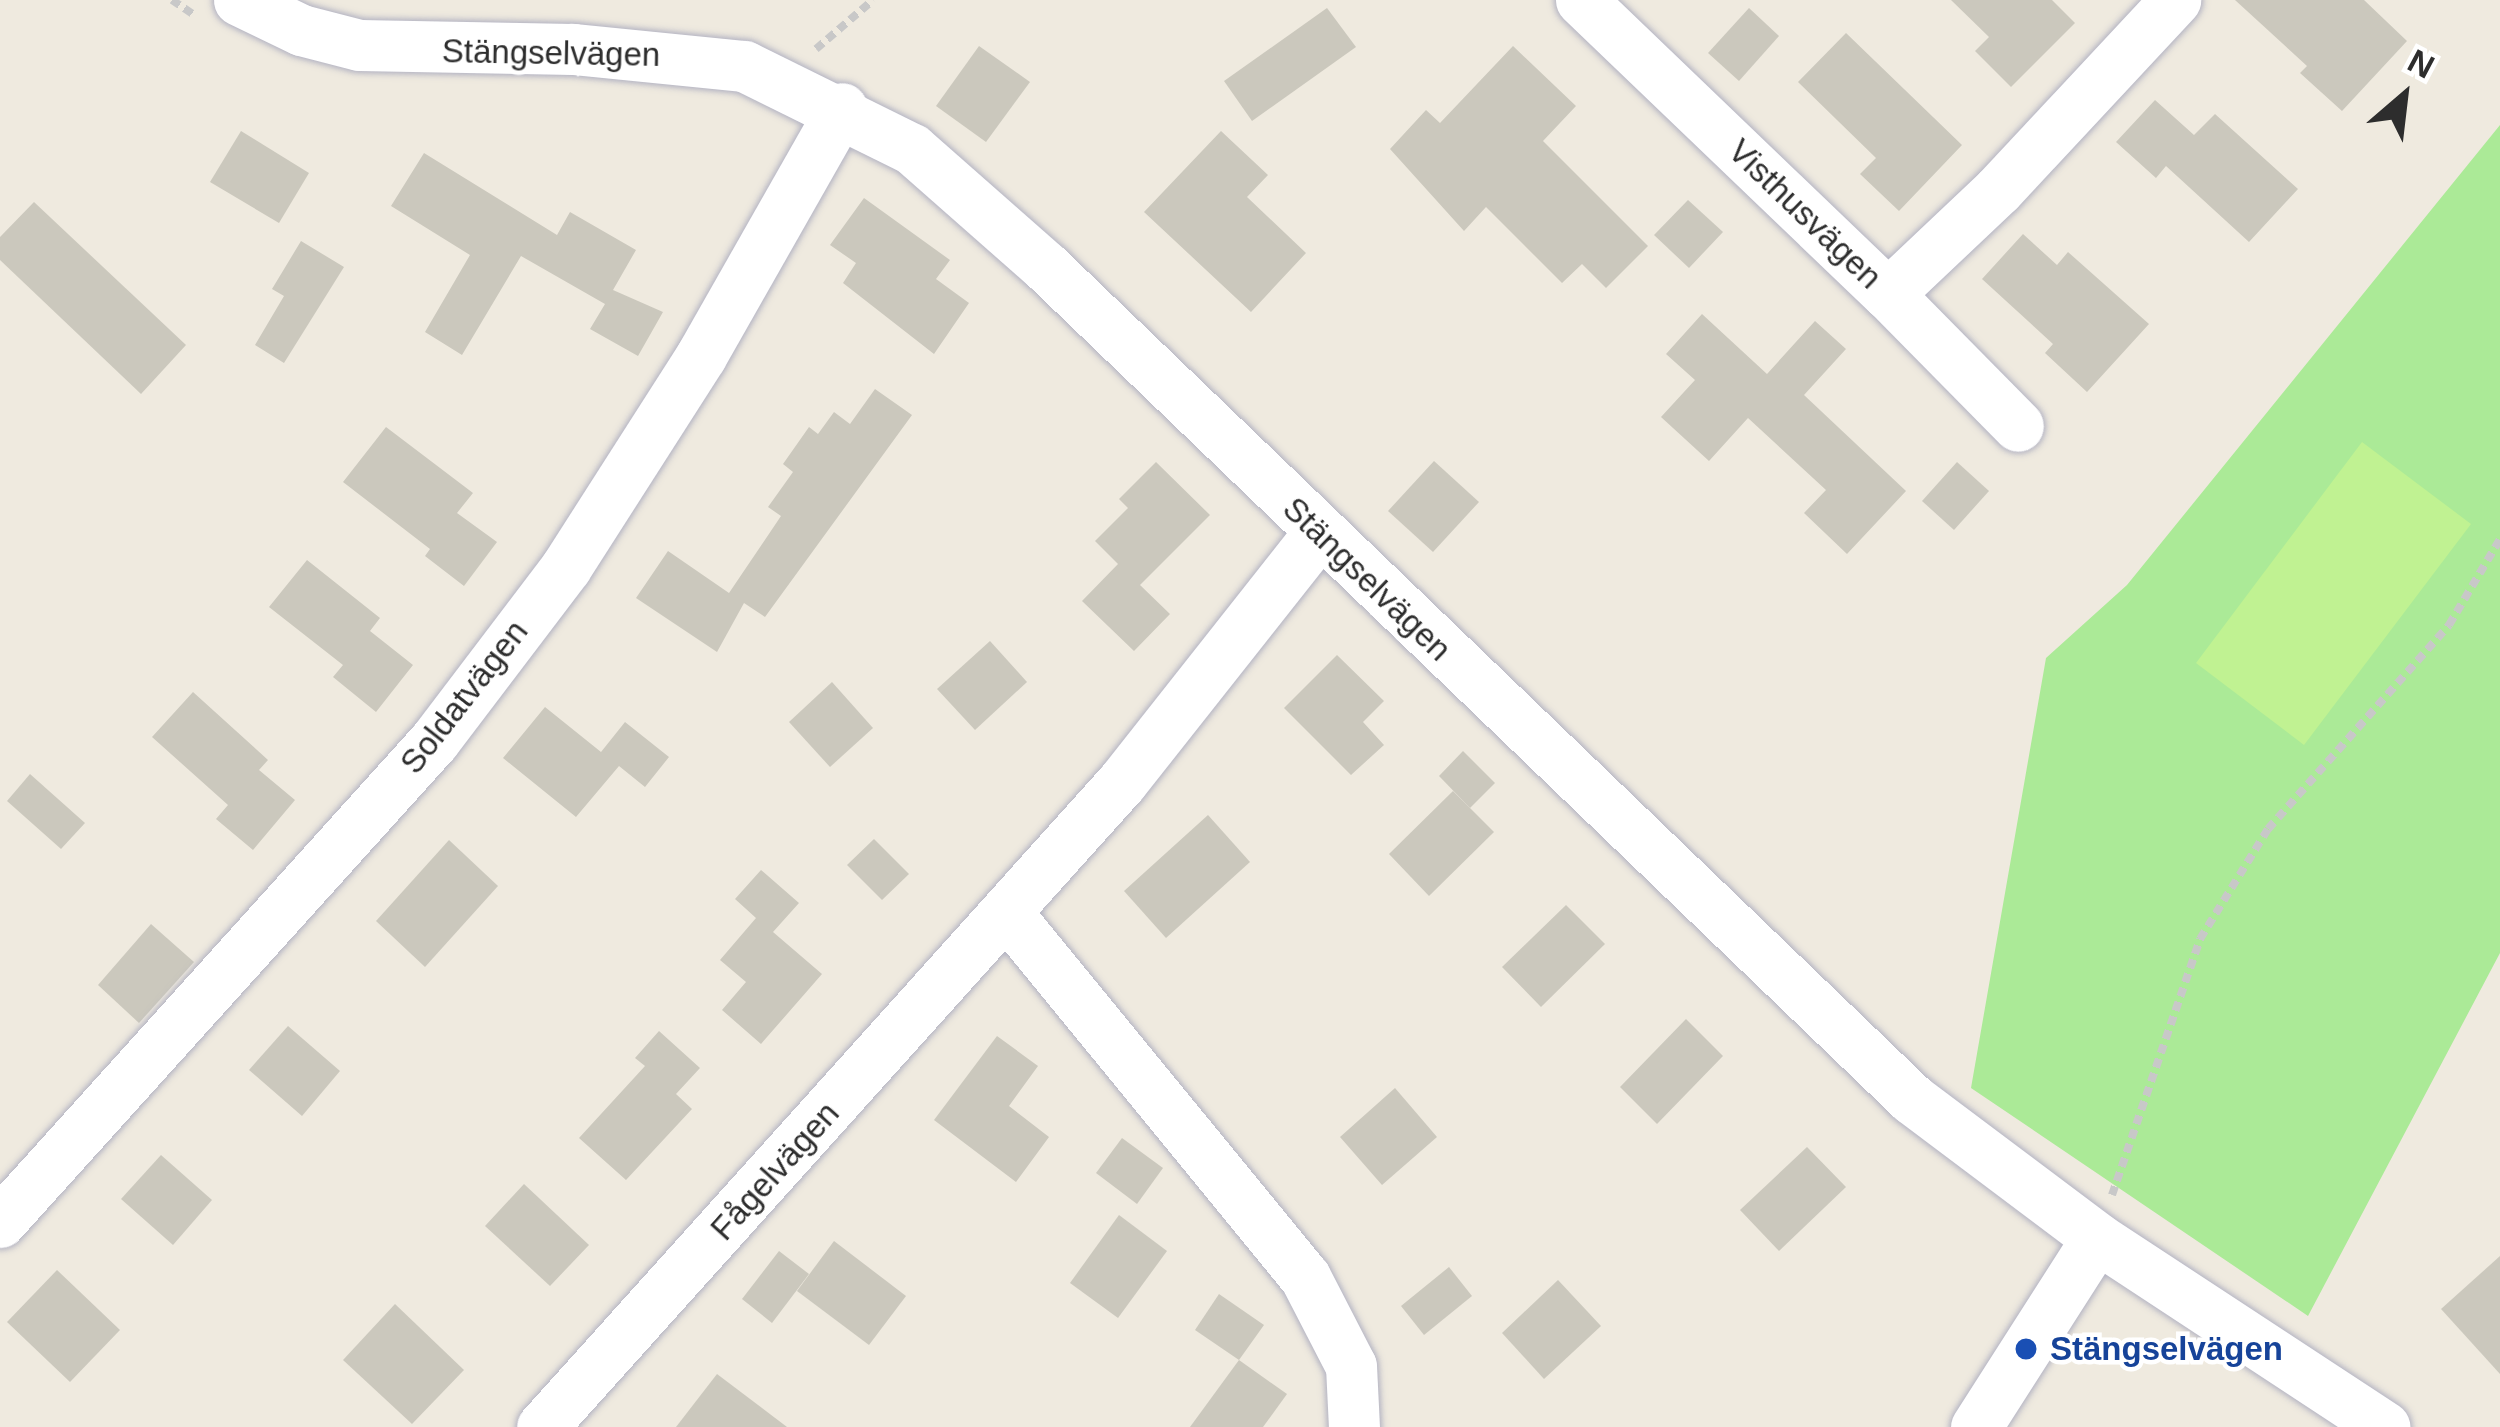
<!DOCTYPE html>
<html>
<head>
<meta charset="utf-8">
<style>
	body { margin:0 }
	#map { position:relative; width:2500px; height:1427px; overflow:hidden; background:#efeadf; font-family:Arial,sans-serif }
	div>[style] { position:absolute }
	.green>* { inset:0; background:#abea97 }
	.pitch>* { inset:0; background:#c0f292 }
	.building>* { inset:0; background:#cbc8bd }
	.path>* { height:8px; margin-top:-4px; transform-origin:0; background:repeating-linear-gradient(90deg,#c8c8c8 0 9px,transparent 0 15px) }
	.roads { filter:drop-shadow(0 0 3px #b3b3c2) drop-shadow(0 0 3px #b3b3c2) }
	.street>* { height:51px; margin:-25.5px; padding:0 25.5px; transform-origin:25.5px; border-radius:25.5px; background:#fff }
	.dots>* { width:33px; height:33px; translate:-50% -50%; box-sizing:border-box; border:6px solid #fff; border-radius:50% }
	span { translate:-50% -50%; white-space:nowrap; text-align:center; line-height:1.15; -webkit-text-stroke:9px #fff; paint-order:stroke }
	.street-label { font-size:33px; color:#2d2d2d }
	.transit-label { font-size:33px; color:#164399; font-weight:700 }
	.left { translate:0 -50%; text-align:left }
	.north { position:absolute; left:2344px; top:36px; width:120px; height:120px; -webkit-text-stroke:9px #fff; paint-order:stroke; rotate:28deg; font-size:33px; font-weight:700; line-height:48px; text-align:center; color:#2d2d2d }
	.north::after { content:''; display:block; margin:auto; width:42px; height:54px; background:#2d2d2d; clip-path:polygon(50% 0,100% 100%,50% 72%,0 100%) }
</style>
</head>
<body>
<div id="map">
	<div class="green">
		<i style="clip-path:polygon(2500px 125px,2500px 953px,2308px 1316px,1971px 1088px,2046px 658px,2127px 585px)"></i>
	</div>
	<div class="pitch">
		<i style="clip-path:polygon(2362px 442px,2471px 524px,2304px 745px,2196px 663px)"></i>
	</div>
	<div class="building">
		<i style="clip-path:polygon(1951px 0,2052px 0,2075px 23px,2011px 87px,1975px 51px,1989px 37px)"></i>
		<i style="clip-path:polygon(2235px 0,2364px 0,2407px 41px,2342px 111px,2300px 73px,2307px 66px)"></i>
		<i style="clip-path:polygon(1327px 8px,1356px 47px,1252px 121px,1224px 81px)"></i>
		<i style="clip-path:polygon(1749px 8px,1779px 36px,1739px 81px,1708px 53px)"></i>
		<i style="clip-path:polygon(1846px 33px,1962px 145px,1899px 211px,1860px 174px,1876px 158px,1798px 82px)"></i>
		<i style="clip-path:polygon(979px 46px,1030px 82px,986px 142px,936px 106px)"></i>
		<i style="clip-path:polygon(1513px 46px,1576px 106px,1543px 141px,1648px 246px,1606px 288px,1582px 264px,1562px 283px,1486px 207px,1464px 231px,1390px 149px,1426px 110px,1440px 123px)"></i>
		<i style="clip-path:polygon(2155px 100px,2194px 135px,2215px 114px,2298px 189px,2249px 242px,2166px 166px,2156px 178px,2116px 142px)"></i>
		<i style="clip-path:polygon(241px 131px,309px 173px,279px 223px,210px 182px)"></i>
		<i style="clip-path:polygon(1221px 131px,1268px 175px,1247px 197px,1306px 253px,1251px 312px,1144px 212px)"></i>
		<i style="clip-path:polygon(424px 153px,557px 235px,570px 212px,636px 250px,613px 290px,663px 312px,638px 356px,590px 329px,605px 304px,521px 256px,462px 355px,425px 332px,470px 255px,391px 206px)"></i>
		<i style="clip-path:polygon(864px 198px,950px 260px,936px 279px,969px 303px,934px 354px,843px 283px,856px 263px,830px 245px)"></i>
		<i style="clip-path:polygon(1688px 200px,1723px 232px,1689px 268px,1654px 235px)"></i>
		<i style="clip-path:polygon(34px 202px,186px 345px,141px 394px,0 260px,0 237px)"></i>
		<i style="clip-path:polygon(2023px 234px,2057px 265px,2068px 252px,2149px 324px,2087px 392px,2045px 353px,2053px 344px,1982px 279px)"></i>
		<i style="clip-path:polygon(301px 241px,344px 267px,284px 363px,255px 345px,284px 296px,272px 289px)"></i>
		<i style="clip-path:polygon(1702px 314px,1767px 374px,1815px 321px,1846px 349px,1804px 395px,1906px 491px,1847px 554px,1804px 513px,1826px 490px,1748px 418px,1709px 461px,1661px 417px,1695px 380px,1666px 354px)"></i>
		<i style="clip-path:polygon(875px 389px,912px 415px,765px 617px,744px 603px,717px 652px,636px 598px,668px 551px,729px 593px,781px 516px,768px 507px,793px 472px,783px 464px,809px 427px,818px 434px,834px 412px,850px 424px)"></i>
		<i style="clip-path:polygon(386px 427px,473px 493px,457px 513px,497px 542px,464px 586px,425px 556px,430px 549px,343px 482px)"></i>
		<i style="clip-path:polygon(1434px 461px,1479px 502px,1433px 552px,1388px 511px)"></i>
		<i style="clip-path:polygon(1156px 462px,1210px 515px,1140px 585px,1170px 614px,1134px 651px,1082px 601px,1118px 564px,1095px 541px,1128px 508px,1119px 499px)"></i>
		<i style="clip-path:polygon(1957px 462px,1989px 491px,1954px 530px,1922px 501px)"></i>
		<i style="clip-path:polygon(307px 560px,380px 618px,370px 631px,413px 665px,376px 712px,333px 677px,343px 665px,269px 607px)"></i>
		<i style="clip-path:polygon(990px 641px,1027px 682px,975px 730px,937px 689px)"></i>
		<i style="clip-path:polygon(1337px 655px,1384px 701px,1363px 722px,1384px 745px,1351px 775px,1284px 708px)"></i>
		<i style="clip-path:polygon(832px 682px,873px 728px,830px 767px,789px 722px)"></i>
		<i style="clip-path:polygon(193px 692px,268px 760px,259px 770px,295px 800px,253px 850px,216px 819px,228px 805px,152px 737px)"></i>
		<i style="clip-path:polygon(545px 707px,601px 752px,625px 722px,669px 757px,645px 787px,619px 766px,576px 817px,503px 758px)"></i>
		<i style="clip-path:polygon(1463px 751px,1495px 783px,1470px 808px,1439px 776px)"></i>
		<i style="clip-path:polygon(30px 774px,85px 823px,61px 849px,7px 801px)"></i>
		<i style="clip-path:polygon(1453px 791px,1494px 832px,1429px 896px,1389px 854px)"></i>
		<i style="clip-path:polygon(1208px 815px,1250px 862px,1166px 938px,1124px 891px)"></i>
		<i style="clip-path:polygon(874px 839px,909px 874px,882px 900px,847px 865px)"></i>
		<i style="clip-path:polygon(449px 840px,498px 886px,425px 967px,376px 921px)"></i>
		<i style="clip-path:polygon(761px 870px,799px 903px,773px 932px,822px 974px,761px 1044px,722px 1010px,746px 982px,720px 960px,756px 918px,735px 899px)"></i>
		<i style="clip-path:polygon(1566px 905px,1605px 944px,1541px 1007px,1502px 967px)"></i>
		<i style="clip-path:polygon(151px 924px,194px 962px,139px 1023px,98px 985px)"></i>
		<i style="clip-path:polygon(1686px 1019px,1723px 1056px,1657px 1124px,1620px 1087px)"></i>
		<i style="clip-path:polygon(288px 1026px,340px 1071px,302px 1116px,249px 1070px)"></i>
		<i style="clip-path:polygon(659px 1031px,700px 1068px,676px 1094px,692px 1109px,626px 1180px,579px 1138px,645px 1066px,635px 1058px)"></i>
		<i style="clip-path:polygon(997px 1036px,1038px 1066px,1009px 1106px,1049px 1137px,1016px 1182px,934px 1120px)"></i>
		<i style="clip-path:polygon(1395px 1088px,1437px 1137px,1382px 1185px,1340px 1137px)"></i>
		<i style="clip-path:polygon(1122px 1138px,1163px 1168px,1137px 1204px,1096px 1173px)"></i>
		<i style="clip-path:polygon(1807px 1147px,1846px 1187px,1779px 1251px,1740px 1210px)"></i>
		<i style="clip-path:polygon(161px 1155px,212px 1200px,173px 1245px,121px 1199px)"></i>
		<i style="clip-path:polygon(524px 1184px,589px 1245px,550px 1286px,485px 1226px)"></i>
		<i style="clip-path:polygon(1119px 1215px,1167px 1251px,1118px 1318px,1070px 1283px)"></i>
		<i style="clip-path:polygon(834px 1241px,906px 1296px,869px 1345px,797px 1291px)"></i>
		<i style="clip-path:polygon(779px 1251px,809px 1274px,772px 1323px,742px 1299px)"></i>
		<i style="clip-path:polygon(2500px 1256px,2500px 1374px,2441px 1309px)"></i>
		<i style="clip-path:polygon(1449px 1267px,1472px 1296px,1424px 1335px,1401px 1306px)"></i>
		<i style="clip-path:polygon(57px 1270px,120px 1330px,70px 1382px,7px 1322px)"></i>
		<i style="clip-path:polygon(1558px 1280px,1601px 1326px,1544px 1379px,1502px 1333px)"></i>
		<i style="clip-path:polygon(1219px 1294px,1264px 1325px,1239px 1360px,1195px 1330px)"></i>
		<i style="clip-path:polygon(395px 1304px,464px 1370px,412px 1424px,343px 1360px)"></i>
		<i style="clip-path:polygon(1239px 1360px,1287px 1394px,1263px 1427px,1190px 1427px)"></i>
		<i style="clip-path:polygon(717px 1374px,787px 1427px,676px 1427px)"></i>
	</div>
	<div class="path">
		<i style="left:172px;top:0;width:29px;rotate:34deg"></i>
		<i style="left:816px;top:49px;width:75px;rotate:-40.7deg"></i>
		<i style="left:2112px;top:1195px;width:271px;rotate:-71deg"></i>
		<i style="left:2200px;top:939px;width:129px;rotate:-58.3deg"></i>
		<i style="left:2268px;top:829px;width:273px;rotate:-48.4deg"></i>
		<i style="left:2449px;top:625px;width:100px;rotate:-59.3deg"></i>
	</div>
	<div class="roads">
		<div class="street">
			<i style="left:239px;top:0;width:69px;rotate:25.8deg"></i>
			<i style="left:301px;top:30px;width:60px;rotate:14.5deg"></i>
			<i style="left:359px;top:45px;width:214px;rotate:1.1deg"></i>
			<i style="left:573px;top:49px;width:172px;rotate:5.7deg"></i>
			<i style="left:744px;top:66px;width:187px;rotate:26.3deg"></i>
			<i style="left:912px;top:149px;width:179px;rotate:41.4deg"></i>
			<i style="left:1046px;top:267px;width:1201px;rotate:43.85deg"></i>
			<i style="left:1912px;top:1099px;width:231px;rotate:36.9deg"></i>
			<i style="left:2097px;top:1238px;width:344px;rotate:33.3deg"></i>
			<i style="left:1581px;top:0;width:425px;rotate:43.8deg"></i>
			<i style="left:1888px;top:294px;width:151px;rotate:-43.4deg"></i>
			<i style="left:1998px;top:190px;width:260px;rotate:-47deg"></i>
			<i style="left:1888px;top:294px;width:185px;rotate:45.4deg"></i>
			<i style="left:1006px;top:912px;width:472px;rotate:50.7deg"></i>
			<i style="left:1305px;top:1277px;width:100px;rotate:62.7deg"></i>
			<i style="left:1351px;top:1366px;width:61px;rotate:87.2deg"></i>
			<i style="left:0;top:1222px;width:648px;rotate:-47.94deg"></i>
			<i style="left:434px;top:741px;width:218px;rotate:-52.8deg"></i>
			<i style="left:566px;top:567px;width:250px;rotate:-57.4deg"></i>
			<i style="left:701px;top:356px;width:285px;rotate:-60.4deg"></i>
			<i style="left:542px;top:1427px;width:867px;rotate:-48.04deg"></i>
			<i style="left:1122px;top:782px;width:318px;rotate:-51.7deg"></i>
			<i style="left:1976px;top:1427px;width:224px;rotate:-57.4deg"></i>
		</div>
	</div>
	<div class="dots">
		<i style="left:2026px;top:1349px;background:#1a4fb4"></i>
	</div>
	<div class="street-label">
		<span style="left:551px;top:53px;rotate:1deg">Stängselvägen</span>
		<span style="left:1805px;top:214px;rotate:44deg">Visthusvägen</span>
		<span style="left:1367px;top:579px;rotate:44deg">Stängselvägen</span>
		<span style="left:464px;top:697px;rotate:-52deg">Soldatvägen</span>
		<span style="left:775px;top:1171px;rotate:-48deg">Fågelvägen</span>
	</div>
	<div class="transit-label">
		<span class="left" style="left:2050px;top:1349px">Stängselvägen</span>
	</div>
	<div class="north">N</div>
</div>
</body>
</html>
